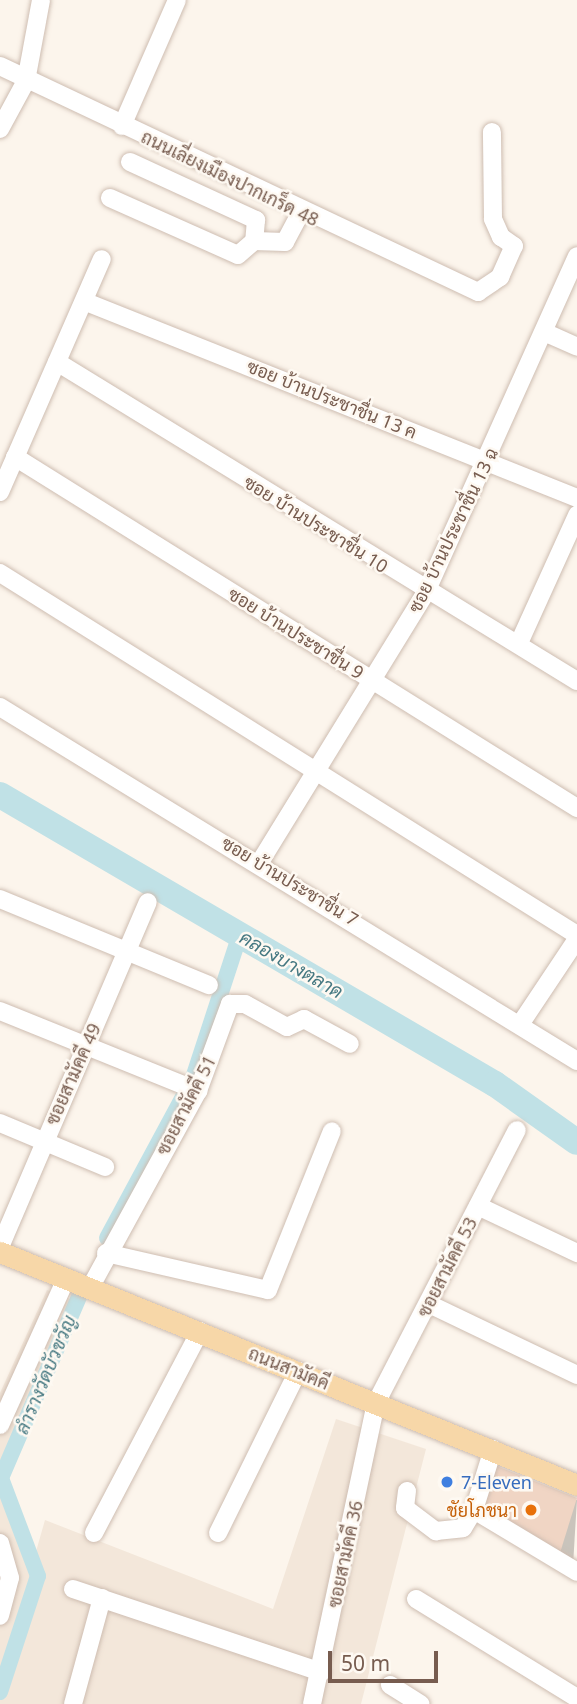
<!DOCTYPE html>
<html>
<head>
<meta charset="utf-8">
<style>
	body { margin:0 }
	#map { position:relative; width:577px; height:1704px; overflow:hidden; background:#fcf5ec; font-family:"Noto Sans",Sarabun,sans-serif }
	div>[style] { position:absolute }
	.residential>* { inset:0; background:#f3e7da }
	.shadow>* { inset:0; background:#0003 }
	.canal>* { height:16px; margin:-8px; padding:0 8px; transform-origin:8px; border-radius:8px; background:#c0e1e6 }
	.river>* { height:26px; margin:-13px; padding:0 13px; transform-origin:13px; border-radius:13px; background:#c0e1e6 }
	.building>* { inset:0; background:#f0d5c4 }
	.roads { filter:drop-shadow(0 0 2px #cebdb1) drop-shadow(0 0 2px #cebdb1) }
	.minor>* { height:18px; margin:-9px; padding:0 9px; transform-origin:9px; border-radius:9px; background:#fff }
	.major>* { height:21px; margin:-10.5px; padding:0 10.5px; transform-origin:10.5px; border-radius:10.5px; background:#f7d7a8 }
	.dots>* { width:19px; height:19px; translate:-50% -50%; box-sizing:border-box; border:4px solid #fef9f2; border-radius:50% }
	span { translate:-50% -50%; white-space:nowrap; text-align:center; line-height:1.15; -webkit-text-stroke:5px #fef9f2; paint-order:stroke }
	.street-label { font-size:18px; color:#775c4f }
	.shop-label { font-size:18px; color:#366cbe }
	.left { translate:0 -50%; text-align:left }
	.food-label { font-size:18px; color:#c56008 }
	.right { translate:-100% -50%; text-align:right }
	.water-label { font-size:19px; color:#467982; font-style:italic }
	.scale { position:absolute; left:328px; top:1651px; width:110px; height:32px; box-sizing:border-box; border:4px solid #775c4f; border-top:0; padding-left:9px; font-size:21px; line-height:24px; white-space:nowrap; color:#775c4f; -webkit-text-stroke:5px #fef9f2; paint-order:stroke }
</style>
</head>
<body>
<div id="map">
	<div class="residential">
		<i style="clip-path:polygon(47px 1290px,73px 1300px,0 1461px,0 1393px)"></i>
		<i style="clip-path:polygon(336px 1419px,426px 1449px,361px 1704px,0 1704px,0 1489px,31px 1569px,45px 1520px,273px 1609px)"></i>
	</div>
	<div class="shadow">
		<i style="clip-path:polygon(495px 1467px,577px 1500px,573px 1565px,498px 1521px)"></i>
	</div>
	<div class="canal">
		<i style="left:107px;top:1238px;width:182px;rotate:-61.7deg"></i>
		<i style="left:193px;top:1078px;width:151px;rotate:-71.9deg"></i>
		<i style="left:0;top:1692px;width:122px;rotate:-71.9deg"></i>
		<i style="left:38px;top:1576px;width:105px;rotate:-110.7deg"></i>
		<i style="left:1px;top:1478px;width:199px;rotate:-66.7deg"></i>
	</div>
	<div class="river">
		<i style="left:0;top:795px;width:573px;rotate:30.28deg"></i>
		<i style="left:495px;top:1084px;width:100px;rotate:35.3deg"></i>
	</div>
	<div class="building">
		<i style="clip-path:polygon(494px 1465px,577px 1498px,560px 1553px,483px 1508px)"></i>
	</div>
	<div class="roads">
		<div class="minor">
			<i style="left:0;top:66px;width:529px;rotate:25.3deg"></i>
			<i style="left:478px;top:292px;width:27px;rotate:-34deg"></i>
			<i style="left:500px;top:277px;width:34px;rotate:-66deg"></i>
			<i style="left:514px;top:246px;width:16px;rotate:-145deg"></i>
			<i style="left:501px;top:237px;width:20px;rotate:-114deg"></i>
			<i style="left:493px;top:219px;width:87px;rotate:-90.7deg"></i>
			<i style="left:122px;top:126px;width:137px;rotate:-66.4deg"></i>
			<i style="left:0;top:129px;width:55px;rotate:-61.6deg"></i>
			<i style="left:26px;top:81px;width:82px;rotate:-79.5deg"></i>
			<i style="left:130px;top:162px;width:139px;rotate:24.7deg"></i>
			<i style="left:256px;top:220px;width:21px;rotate:95deg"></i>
			<i style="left:110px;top:198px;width:140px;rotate:24deg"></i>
			<i style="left:238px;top:255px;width:21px;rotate:-41deg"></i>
			<i style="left:254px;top:241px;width:31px;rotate:2deg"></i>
			<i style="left:285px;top:242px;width:34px;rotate:-62deg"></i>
			<i style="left:86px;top:302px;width:529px;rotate:21.76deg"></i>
			<i style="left:544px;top:332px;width:36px;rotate:24deg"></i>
			<i style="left:57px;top:362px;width:610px;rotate:31.53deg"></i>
			<i style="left:15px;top:457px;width:663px;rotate:31.99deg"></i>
			<i style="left:0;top:492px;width:254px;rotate:-66.4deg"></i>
			<i style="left:0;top:573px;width:681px;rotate:32.1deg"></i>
			<i style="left:519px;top:643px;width:141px;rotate:-65.6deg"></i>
			<i style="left:0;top:707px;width:677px;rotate:31.53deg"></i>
			<i style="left:260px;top:862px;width:317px;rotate:-58.4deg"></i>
			<i style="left:426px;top:592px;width:368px;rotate:-65.8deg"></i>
			<i style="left:0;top:899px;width:226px;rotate:22.4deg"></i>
			<i style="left:0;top:1011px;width:214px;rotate:22deg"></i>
			<i style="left:521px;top:1023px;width:101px;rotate:-56.3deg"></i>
			<i style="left:0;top:1123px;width:114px;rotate:22.7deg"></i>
			<i style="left:478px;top:1206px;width:110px;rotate:25.4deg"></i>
			<i style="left:0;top:1247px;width:375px;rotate:-66.8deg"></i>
			<i style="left:106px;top:1253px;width:166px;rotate:12.9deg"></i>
			<i style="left:268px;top:1290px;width:171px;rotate:-68.1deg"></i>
			<i style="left:90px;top:1288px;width:225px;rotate:-61.3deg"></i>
			<i style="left:198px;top:1091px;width:93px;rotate:-69.8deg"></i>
			<i style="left:230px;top:1004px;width:15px"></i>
			<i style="left:245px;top:1004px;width:48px;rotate:28.7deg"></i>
			<i style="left:287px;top:1027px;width:19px;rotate:-25deg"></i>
			<i style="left:304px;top:1019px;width:52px;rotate:28.5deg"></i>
			<i style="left:429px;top:1304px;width:164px;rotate:25.6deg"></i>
			<i style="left:0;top:1425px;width:160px;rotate:-65.7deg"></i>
			<i style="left:493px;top:1449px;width:64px;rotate:107.3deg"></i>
			<i style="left:474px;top:1510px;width:120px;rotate:31deg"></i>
			<i style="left:407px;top:1491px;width:17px;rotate:97deg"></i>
			<i style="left:405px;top:1508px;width:39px;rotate:37deg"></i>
			<i style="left:436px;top:1531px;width:27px;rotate:-6deg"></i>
			<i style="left:463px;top:1528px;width:21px;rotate:-59deg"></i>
			<i style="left:94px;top:1533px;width:228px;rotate:-62.3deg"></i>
			<i style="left:218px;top:1533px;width:181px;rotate:-63.7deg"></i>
			<i style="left:0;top:1543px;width:36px;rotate:74deg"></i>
			<i style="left:10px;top:1578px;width:39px;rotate:105deg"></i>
			<i style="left:73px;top:1589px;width:262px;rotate:18.5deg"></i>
			<i style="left:416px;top:1599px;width:189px;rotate:31.6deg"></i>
			<i style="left:390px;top:1685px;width:36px;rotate:32deg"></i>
			<i style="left:73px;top:1704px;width:110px;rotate:-74.7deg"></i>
			<i style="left:312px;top:1704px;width:308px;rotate:-78deg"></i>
			<i style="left:376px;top:1403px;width:307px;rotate:-62.7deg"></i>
		</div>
		<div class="major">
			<i style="left:0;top:1252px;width:622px;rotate:21.99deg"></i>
		</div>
	</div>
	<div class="dots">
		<i style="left:447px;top:1482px;background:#3f7fe0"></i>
		<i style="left:531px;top:1510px;background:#e8710a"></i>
	</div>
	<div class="street-label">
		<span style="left:230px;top:178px;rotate:26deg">ถนนเลี่ยงเมืองปากเกร็ด 48</span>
		<span style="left:332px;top:399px;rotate:22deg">ซอย บ้านประชาชื่น 13 ค</span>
		<span style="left:316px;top:524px;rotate:32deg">ซอย บ้านประชาชื่น 10</span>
		<span style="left:453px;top:530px;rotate:-64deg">ซอย บ้านประชาชื่น 13 ฉ</span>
		<span style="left:296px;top:633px;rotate:32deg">ซอย บ้านประชาชื่น 9</span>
		<span style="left:290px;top:881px;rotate:31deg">ซอย บ้านประชาชื่น 7</span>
		<span style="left:73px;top:1074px;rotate:-66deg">ซอยสามัคคี 49</span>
		<span style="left:186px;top:1105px;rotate:-63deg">ซอยสามัคคี 51</span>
		<span style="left:447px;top:1267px;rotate:-63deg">ซอยสามัคคี 53</span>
		<span style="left:289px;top:1368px;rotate:22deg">ถนนสามัคคี</span>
		<span style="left:345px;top:1554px;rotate:-78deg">ซอยสามัคคี 36</span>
	</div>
	<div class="shop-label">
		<span class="left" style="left:461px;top:1482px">7-Eleven</span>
	</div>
	<div class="food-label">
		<span class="right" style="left:517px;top:1510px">ชัยโภชนา</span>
	</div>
	<div class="water-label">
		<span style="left:291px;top:965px;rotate:30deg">คลองบางตลาด</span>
		<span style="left:46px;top:1375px;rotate:-67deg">ลำรางวัดบัวขวัญ</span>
	</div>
	<div class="scale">50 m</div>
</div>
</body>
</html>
